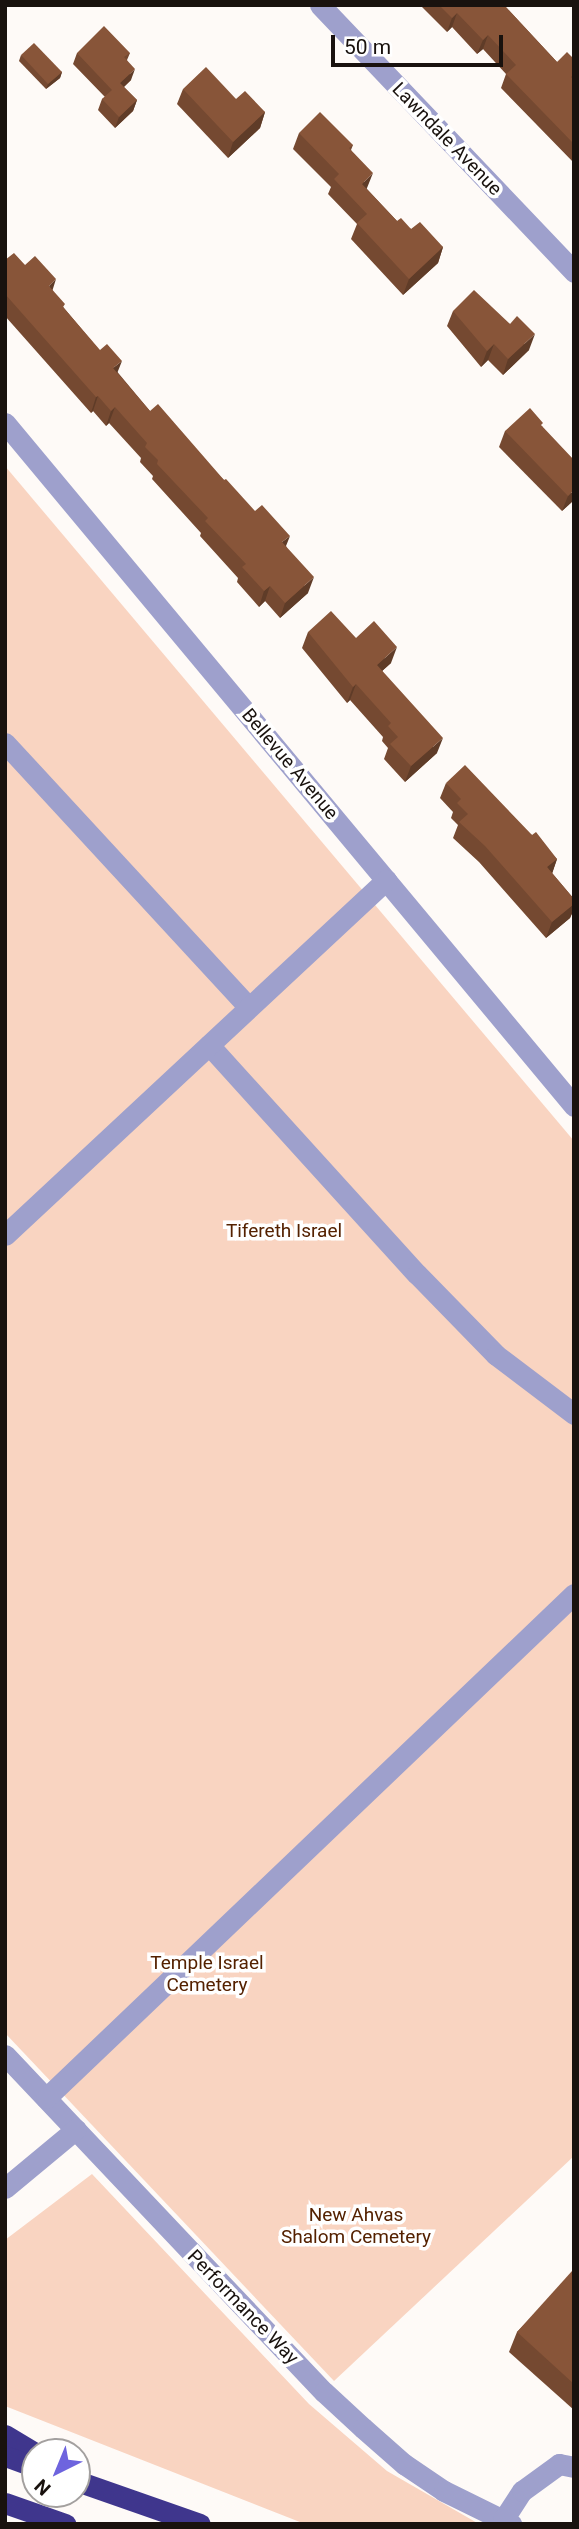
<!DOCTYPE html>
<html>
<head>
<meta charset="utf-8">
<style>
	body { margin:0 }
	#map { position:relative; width:579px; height:2529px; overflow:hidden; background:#fefaf7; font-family:Roboto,sans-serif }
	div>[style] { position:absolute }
	.green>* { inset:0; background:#f9d4c1 }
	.minor>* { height:21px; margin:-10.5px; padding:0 10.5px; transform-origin:10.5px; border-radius:10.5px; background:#9ea0cc }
	.highway>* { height:21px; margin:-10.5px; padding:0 10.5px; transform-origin:10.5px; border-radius:10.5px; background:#3f368d }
	.wall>* { inset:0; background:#754931 }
	.shaded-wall>* { inset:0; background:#5f3c28 }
	.building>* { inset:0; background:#885539 }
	span { translate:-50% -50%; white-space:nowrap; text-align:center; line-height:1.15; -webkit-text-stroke:7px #fff; paint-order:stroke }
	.street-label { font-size:19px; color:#19120e }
	.park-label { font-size:19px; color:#542100 }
	.frame { position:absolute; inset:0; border:7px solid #19120e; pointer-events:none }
	.north { position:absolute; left:21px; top:2438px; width:70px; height:70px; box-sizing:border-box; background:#fff; border:2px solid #a3a09f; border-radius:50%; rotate:223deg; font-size:19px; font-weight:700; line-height:28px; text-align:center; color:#19120e }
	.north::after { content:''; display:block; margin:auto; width:24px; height:32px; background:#6e64de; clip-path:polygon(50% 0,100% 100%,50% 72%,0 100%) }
	.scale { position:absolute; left:331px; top:35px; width:172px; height:32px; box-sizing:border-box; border:4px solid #19120e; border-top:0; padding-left:9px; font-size:21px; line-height:24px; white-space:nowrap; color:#19120e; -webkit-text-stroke:5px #fff; paint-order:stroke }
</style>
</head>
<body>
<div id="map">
	<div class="green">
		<i style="clip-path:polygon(5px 466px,574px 1141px,574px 2156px,334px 2381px,5px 2033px)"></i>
		<i style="clip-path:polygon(92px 2174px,309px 2404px,387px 2471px,479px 2524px,305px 2524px,5px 2406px,5px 2240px)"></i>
	</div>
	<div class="minor">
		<i style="left:320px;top:5px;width:369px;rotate:46.4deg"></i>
		<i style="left:5px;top:423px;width:889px;rotate:50.2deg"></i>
		<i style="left:5px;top:743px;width:359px;rotate:47.3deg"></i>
		<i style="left:209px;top:1045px;width:309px;rotate:47.8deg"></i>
		<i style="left:417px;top:1274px;width:113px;rotate:45.7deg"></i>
		<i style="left:496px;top:1355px;width:98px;rotate:37.1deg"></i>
		<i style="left:5px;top:1235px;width:521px;rotate:-42.98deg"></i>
		<i style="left:5px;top:2055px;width:464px;rotate:46.6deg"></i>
		<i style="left:324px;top:2392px;width:53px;rotate:42.7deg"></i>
		<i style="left:363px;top:2428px;width:55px;rotate:41.3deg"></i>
		<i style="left:404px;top:2464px;width:48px;rotate:34deg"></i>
		<i style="left:444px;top:2491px;width:75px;rotate:26.2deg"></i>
		<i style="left:46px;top:2098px;width:730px;rotate:-43.67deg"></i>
		<i style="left:5px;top:2188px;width:92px;rotate:-39.7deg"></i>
		<i style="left:503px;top:2520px;width:35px;rotate:-57deg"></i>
		<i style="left:522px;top:2491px;width:46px;rotate:-36.1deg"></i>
		<i style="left:559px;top:2464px;width:15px;rotate:11deg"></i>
	</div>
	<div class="highway">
		<i style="left:5px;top:2435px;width:35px;rotate:31deg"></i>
		<i style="left:5px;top:2456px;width:32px;rotate:20deg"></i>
		<i style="left:77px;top:2481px;width:130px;rotate:19.3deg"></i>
		<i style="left:5px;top:2503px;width:64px;rotate:19.3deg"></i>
	</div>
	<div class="wall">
		<i style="clip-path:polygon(420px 5px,504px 5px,557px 62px,574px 59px,574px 163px,501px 88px,506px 74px,483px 49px,477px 54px,452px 27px,447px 32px)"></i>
		<i style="clip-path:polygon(77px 53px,130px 53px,127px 60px,131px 80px,124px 87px,137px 100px,133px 111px,115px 128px,98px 110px,102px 99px,105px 97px,73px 64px)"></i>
		<i style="clip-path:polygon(21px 55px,62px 72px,60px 78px,46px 89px,19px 61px)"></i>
		<i style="clip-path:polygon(183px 89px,236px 99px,265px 112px,260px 128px,228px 158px,177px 104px)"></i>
		<i style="clip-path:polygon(299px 133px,353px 145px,351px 150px,367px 189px,397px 221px,443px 247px,438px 263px,403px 295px,351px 239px,357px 224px,328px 194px,331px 187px,293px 149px)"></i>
		<i style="clip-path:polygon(5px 260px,25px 265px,52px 290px,64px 308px,150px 411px,224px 480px,286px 546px,308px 593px,280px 618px,265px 601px,259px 607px,237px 582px,238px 578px,200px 536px,201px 533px,152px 479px,153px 476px,140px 462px,141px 458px,109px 423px,106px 426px,93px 411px,91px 413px,5px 316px)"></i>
		<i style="clip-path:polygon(453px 311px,510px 324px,529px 350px,503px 375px,488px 360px,481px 367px,447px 326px)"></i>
		<i style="clip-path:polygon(542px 426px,574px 500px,562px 511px,499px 447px,505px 431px)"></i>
		<i style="clip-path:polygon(308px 632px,356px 638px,391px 663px,382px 671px,437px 753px,405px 782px,384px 759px,388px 748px,382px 741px,383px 737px,350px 700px,347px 703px,302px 648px)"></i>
		<i style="clip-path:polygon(446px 783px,532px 835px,557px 859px,552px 873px,574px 899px,574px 909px,570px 918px,546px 938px,479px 862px,453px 838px,458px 825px,451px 818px,453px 812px,440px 798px)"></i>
		<i style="clip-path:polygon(574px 2273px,574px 2410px,509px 2352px,517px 2332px)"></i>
	</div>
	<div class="shaded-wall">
		<i style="clip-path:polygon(457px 13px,452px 27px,447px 32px,452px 18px)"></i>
		<i style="clip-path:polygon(488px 35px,483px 49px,477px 54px,483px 40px)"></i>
		<i style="clip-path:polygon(135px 69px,131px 80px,116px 94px,120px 83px)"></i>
		<i style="clip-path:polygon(62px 72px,60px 78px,46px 89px,48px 84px)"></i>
		<i style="clip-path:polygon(137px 100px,133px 111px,115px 128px,119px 117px)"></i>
		<i style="clip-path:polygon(265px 112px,260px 128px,228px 158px,233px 142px)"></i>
		<i style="clip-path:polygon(373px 173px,367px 188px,357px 199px,362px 184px)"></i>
		<i style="clip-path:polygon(443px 247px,438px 263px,403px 295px,409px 279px)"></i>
		<i style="clip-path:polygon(56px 279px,51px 295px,49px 286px)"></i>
		<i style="clip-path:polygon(535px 334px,529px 350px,503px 375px,508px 359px)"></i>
		<i style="clip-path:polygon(494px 344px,488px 360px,481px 367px,487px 351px)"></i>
		<i style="clip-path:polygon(122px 361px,116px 376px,113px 368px)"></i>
		<i style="clip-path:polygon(98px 396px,93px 411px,91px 413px,96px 397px)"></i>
		<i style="clip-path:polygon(115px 407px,109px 423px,106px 426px,111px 411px)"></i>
		<i style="clip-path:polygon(574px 490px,574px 500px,562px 511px,568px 496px)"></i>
		<i style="clip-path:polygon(290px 536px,284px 551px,282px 542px)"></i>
		<i style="clip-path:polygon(314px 577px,308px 593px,280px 618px,285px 603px)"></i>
		<i style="clip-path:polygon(270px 586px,265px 601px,259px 607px,264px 591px)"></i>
		<i style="clip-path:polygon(397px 647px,391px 663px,371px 681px,377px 665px)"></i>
		<i style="clip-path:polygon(356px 684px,350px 700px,347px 703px,353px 687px)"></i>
		<i style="clip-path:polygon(443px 738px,437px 753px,405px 782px,411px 766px)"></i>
		<i style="clip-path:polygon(557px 859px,552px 874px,547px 867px)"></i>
		<i style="clip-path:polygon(574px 904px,574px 909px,570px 918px,546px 938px,552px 922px)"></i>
	</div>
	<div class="building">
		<i style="clip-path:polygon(439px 5px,504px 5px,557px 62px,567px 52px,574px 59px,574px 74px,571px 77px,574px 80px,574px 144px,506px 74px,516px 65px,488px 35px,483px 40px,457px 13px,452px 18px)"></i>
		<i style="clip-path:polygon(104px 26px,130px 53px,124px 57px,135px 69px,120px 83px,137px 100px,119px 117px,102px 99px,112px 90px,77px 53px)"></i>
		<i style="clip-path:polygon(34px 43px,62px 72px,48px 84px,21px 55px)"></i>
		<i style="clip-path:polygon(206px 67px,236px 99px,245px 91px,265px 112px,233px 142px,183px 89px)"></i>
		<i style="clip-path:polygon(320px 112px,353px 145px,349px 148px,373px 173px,362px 184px,397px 221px,401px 218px,411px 229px,420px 222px,443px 247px,409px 279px,357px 223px,367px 214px,334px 179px,339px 174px,299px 133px)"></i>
		<i style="clip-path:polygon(14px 253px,25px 265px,35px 256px,56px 279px,49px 286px,65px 304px,63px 307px,100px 350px,107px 344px,122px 361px,113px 368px,150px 411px,158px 404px,224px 480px,226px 479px,255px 511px,262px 505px,290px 536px,282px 542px,314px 577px,285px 603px,270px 586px,264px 591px,242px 567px,246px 564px,205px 521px,208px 518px,157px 464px,158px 460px,145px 447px,147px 443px,115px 407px,111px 411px,98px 396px,96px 397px,5px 294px,5px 260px)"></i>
		<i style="clip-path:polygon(474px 290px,510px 324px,517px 316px,535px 334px,508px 359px,494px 344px,487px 351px,453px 311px)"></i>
		<i style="clip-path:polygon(530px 408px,543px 423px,541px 425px,574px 460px,574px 490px,568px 496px,505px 431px)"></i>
		<i style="clip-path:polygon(331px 611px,356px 638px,374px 621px,397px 647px,377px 665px,443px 738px,411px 766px,390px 744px,398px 737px,388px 726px,391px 723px,356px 684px,353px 687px,308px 632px)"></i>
		<i style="clip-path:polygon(465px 765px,532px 835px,536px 832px,557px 859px,547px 867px,574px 899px,574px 904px,552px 922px,485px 846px,459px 822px,468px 814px,457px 803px,461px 799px,446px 783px)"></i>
		<i style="clip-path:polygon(572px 2271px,574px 2273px,574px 2384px,517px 2332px)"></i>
	</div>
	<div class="street-label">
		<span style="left:447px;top:139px;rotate:46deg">Lawndale Avenue</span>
		<span style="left:290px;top:764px;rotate:50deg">Bellevue Avenue</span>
		<span style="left:243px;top:2307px;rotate:46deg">Performance Way</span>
	</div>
	<div class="park-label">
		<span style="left:284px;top:1231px">Tifereth Israel</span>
		<span style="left:207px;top:1974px">Temple Israel<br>Cemetery</span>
		<span style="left:356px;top:2226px">New Ahvas<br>Shalom Cemetery</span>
	</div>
	<div class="frame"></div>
	<div class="north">N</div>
	<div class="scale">50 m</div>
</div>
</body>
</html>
